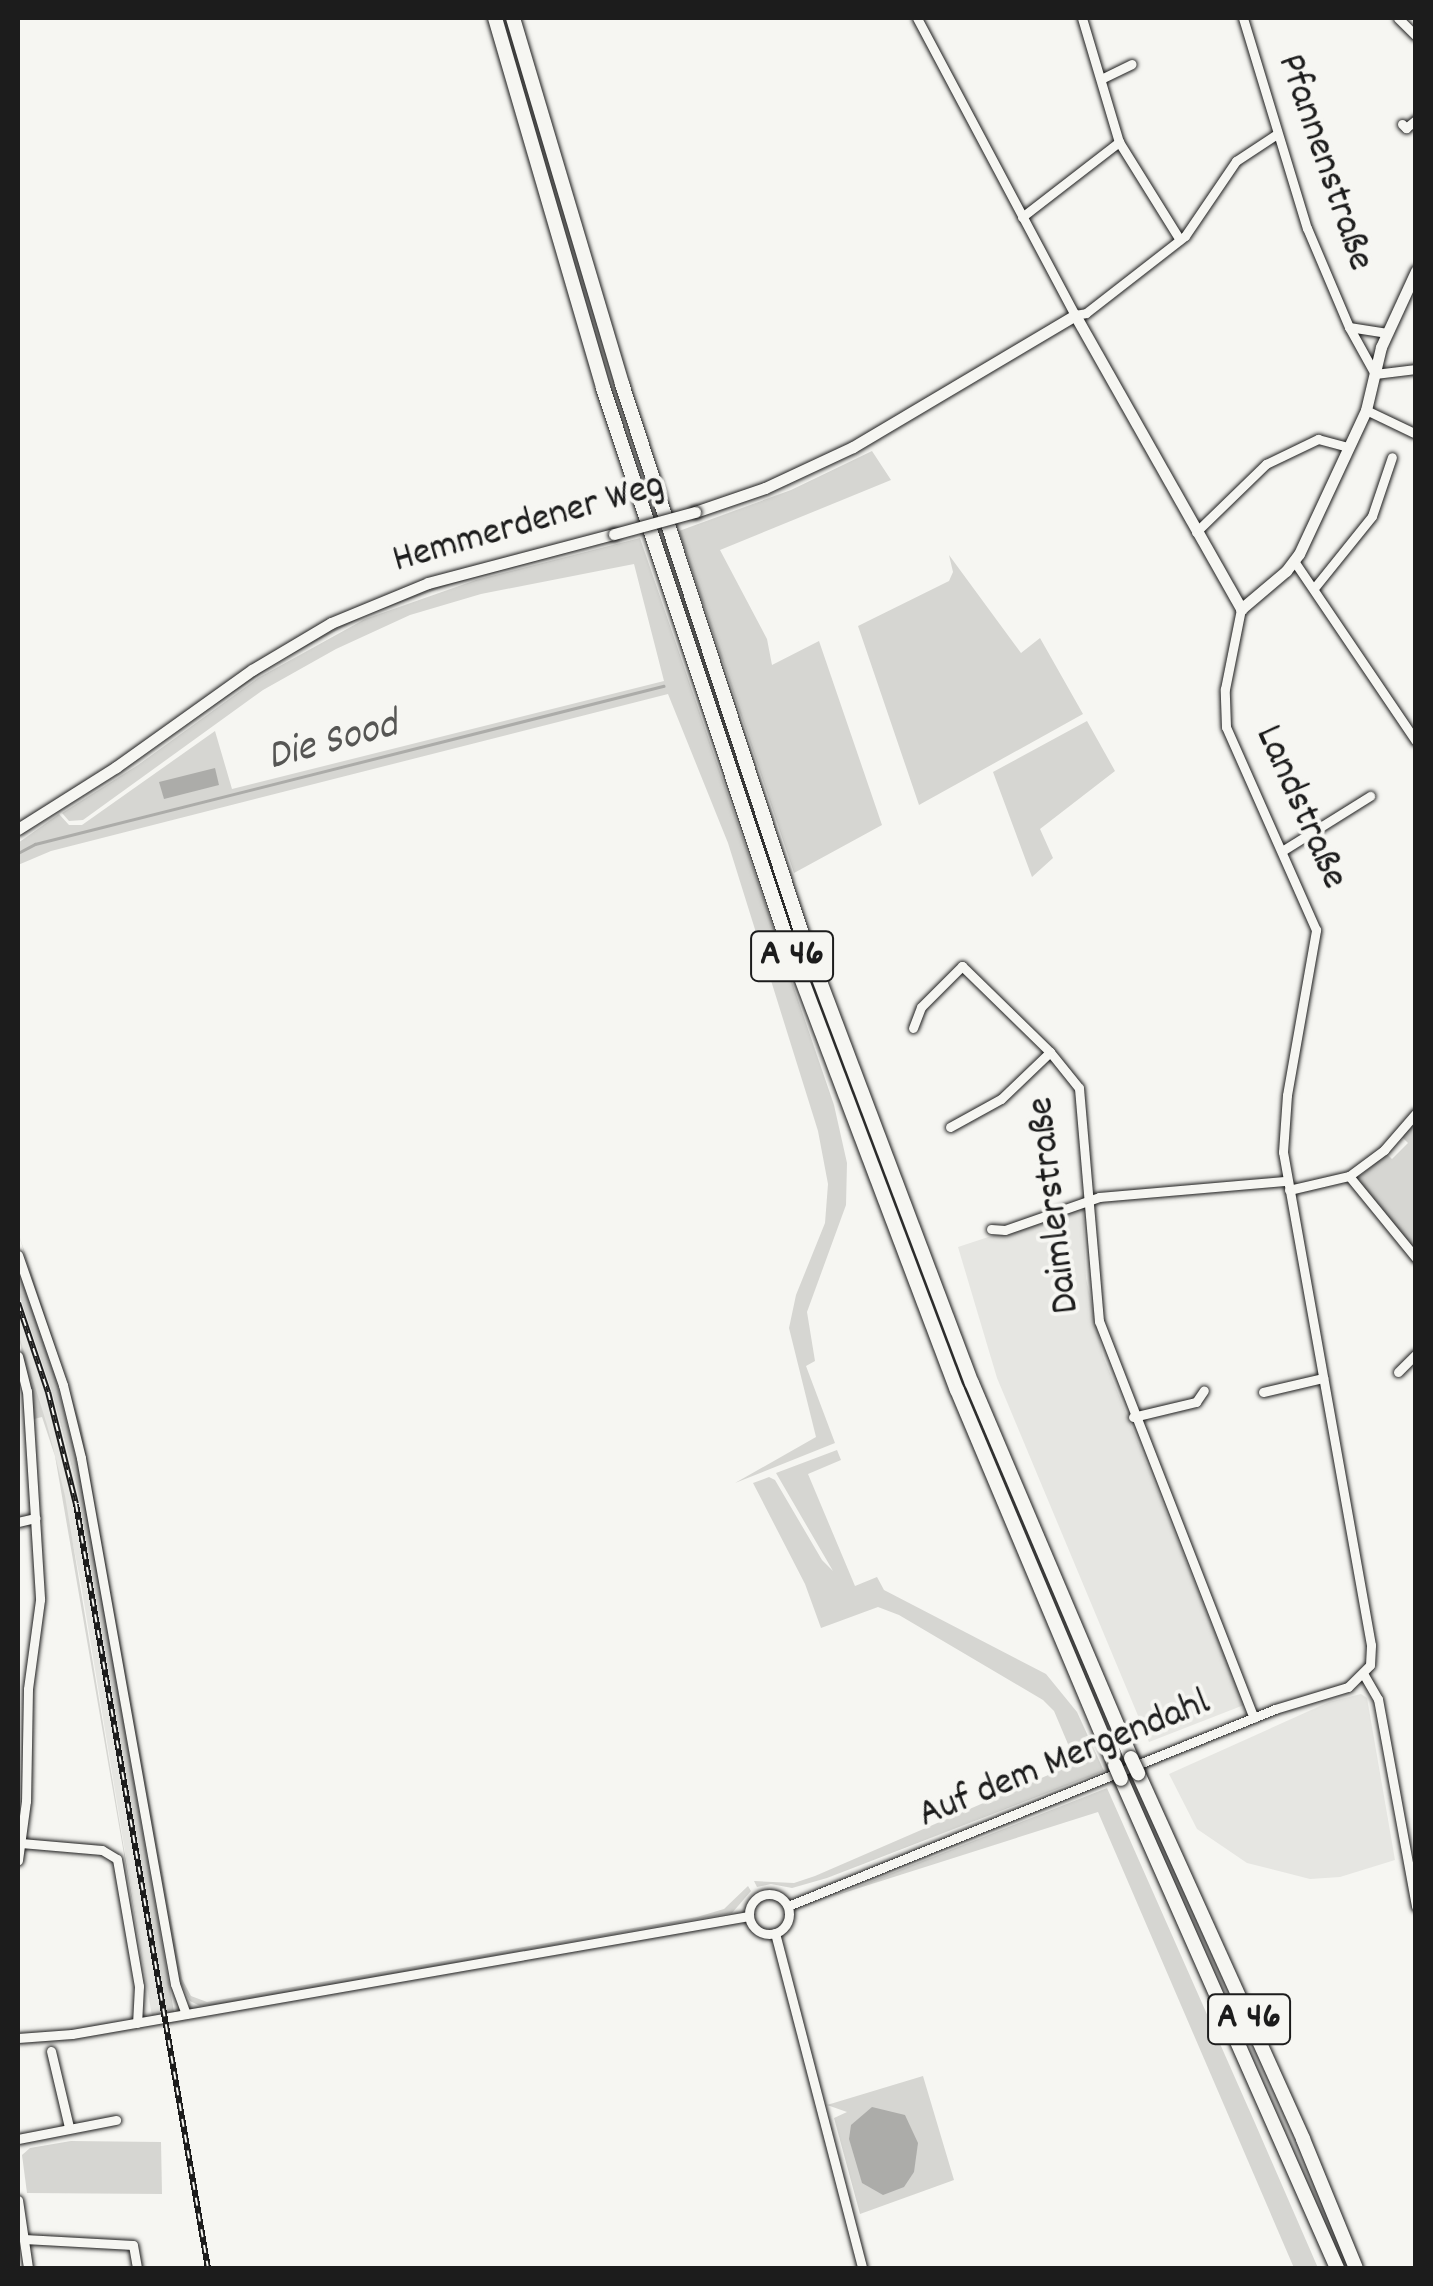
<!DOCTYPE html>
<html>
<head>
<meta charset="utf-8">
<style>
	body { margin:0 }
	#map { position:relative; width:1433px; height:2286px; overflow:hidden; background:#f6f6f2; font-family:Dekko,sans-serif }
	div>[style] { position:absolute }
	.built>* { inset:0; background:#e6e6e2 }
	.green>* { inset:0; background:#d6d6d2 }
	.water>* { inset:0; background:#acaca9 }
	.stream>* { height:2.5px; margin:-1.25px; padding:0 1.25px; transform-origin:1.25px; border-radius:1.25px; background:#acaca9 }
	.roads { filter:drop-shadow(0 0 2px #1c1c1c) drop-shadow(0 0 2px #1c1c1c) }
	.minor>* { height:9px; margin:-4.5px; padding:0 4.5px; transform-origin:4.5px; border-radius:4.5px; background:#f6f6f2 }
	.minor>.ring { margin:-4.5px; padding:0; box-sizing:content-box; background:none; border:9px solid #f6f6f2; border-radius:50% }
	.major>* { height:11px; margin:-5.5px; padding:0 5.5px; transform-origin:5.5px; border-radius:5.5px; background:#f6f6f2 }
	.highway>* { height:14px; margin:-7px; padding:0 7px; transform-origin:7px; border-radius:7px; background:#f6f6f2 }
	.rail>* { height:6px; margin-top:-3px; transform-origin:0; background:repeating-linear-gradient(90deg,#f6f6f2 0 8px,#1c1c1c 0 16px); box-sizing:border-box; border-block:2px solid #1c1c1c }
	.bridges { filter:drop-shadow(0 0 2px #1c1c1c) drop-shadow(0 0 2px #1c1c1c) }
	.major-bridge>* { height:11px; margin:-5.5px; padding:0 5.5px; transform-origin:5.5px; border-radius:5.5px; background:#f6f6f2 }
	.highway-bridge>* { height:14px; margin:-7px; padding:0 7px; transform-origin:7px; border-radius:7px; background:#f6f6f2 }
	span { translate:-50% -50%; white-space:nowrap; text-align:center; line-height:1.15; -webkit-text-stroke:8px #f6f6f2; paint-order:stroke }
	.shield-label span { padding:2px 8px; background:#f6f6f2; border:2px solid; border-radius:8px; -webkit-text-stroke-width:0 }
	.shield-label { font-size:38px; color:#1c1c1c; font-weight:700 }
	.street-label { font-size:40px; color:#1c1c1c }
	.water-label { font-size:42px; color:#565654; font-style:italic }
	.frame { position:absolute; inset:0; border:20px solid #1c1c1c; pointer-events:none }
</style>
</head>
<body>
<div id="map">
	<div class="built">
		<i style="clip-path:polygon(1083px 1206px,1086px 1278px,1103px 1356px,1244px 1705px,1149px 1742px,997px 1378px,958px 1247px)"></i>
		<i style="clip-path:polygon(18px 1291px,52px 1392px,76px 1483px,168px 2013px,152px 2016px,81px 1584px,55px 1455px,18px 1332px)"></i>
		<i style="clip-path:polygon(1361px 1694px,1367px 1698px,1395px 1860px,1340px 1877px,1310px 1879px,1247px 1863px,1197px 1829px,1169px 1774px,1329px 1702px)"></i>
	</div>
	<div class="green">
		<i style="clip-path:polygon(872px 451px,891px 480px,720px 550px,767px 639px,772px 665px,819px 641px,882px 825px,794px 873px,679px 531px,791px 490px)"></i>
		<i style="clip-path:polygon(625px 537px,449px 585px,364px 616px,281px 660px,63px 808px,254px 674px,336px 626px,448px 582px)"></i>
		<i style="clip-path:polygon(640px 538px,834px 1105px,847px 1163px,846px 1205px,807px 1312px,815px 1361px,806px 1366px,835px 1443px,735px 1483px,816px 1437px,789px 1328px,796px 1295px,825px 1223px,828px 1184px,818px 1131px,728px 843px,668px 694px,51px 851px,18px 865px,18px 843px,59px 814px,69px 825px,82px 825px,215px 731px,232px 789px,664px 681px,634px 564px,481px 594px,410px 615px,336px 649px,263px 690px,83px 820px,69px 821px,62px 813px,138px 765px,258px 678px,365px 619px,476px 580px)"></i>
		<i style="clip-path:polygon(949px 555px,1021px 653px,1040px 638px,1083px 714px,919px 805px,858px 626px,949px 581px,953px 572px)"></i>
		<i style="clip-path:polygon(1087px 721px,1115px 771px,1040px 829px,1053px 858px,1032px 877px,993px 772px)"></i>
		<i style="clip-path:polygon(1412px 1124px,1415px 1127px,1415px 1254px,1356px 1179px,1387px 1154px,1392px 1159px,1408px 1143px,1402px 1137px)"></i>
		<i style="clip-path:polygon(18px 1232px,81px 1425px,182px 1979px,191px 1996px,207px 2002px,697px 1917px,724px 1909px,748px 1886px,751px 1891px,732px 1913px,224px 2004px,200px 2006px,190px 2001px,178px 1978px,86px 1457px)"></i>
		<i style="clip-path:polygon(18px 1270px,56px 1380px,80px 1474px,174px 2012px,167px 2012px,76px 1483px,52px 1392px,18px 1291px)"></i>
		<i style="clip-path:polygon(18px 1332px,47px 1425px,55px 1455px,65px 1496px,152px 2016px,55px 1456px,42px 1417px,34px 1419px)"></i>
		<i style="clip-path:polygon(837px 1450px,841px 1460px,808px 1474px,855px 1586px,877px 1577px,884px 1590px,1046px 1674px,1077px 1712px,1104px 1771px,827px 1878px,792px 1888px,771px 1884px,757px 1887px,754px 1881px,794px 1883px,815px 1876px,1076px 1763px,1054px 1711px,1043px 1700px,899px 1615px,878px 1607px,821px 1628px,805px 1584px,753px 1483px,769px 1477px,775px 1480px,822px 1560px,833px 1571px,776px 1473px)"></i>
		<i style="clip-path:polygon(1107px 1788px,1255px 2123px,1318px 2268px,1294px 2268px,1098px 1812px,834px 1896px)"></i>
		<i style="clip-path:polygon(923px 2076px,954px 2180px,860px 2214px,834px 2118px,847px 2112px,827px 2105px)"></i>
		<i style="clip-path:polygon(71px 2141px,161px 2142px,162px 2194px,27px 2193px,22px 2155px,30px 2148px)"></i>
	</div>
	<div class="water">
		<i style="clip-path:polygon(215px 768px,219px 785px,164px 799px,159px 782px)"></i>
		<i style="clip-path:polygon(872px 2107px,905px 2115px,918px 2143px,914px 2172px,904px 2187px,883px 2195px,862px 2183px,849px 2139px,851px 2125px)"></i>
	</div>
	<div class="stream">
		<i style="left:18px;top:853px;width:19px;rotate:-28deg"></i>
		<i style="left:35px;top:844px;width:648px;rotate:-14.12deg"></i>
	</div>
	<div class="roads">
		<div class="minor">
			<i style="left:917px;top:18px;width:336px;rotate:62deg"></i>
			<i style="left:1075px;top:315px;width:11px;rotate:-10deg"></i>
			<i style="left:1086px;top:313px;width:125px;rotate:-37.9deg"></i>
			<i style="left:1185px;top:236px;width:91px;rotate:-55.8deg"></i>
			<i style="left:1236px;top:161px;width:49px;rotate:-33.4deg"></i>
			<i style="left:1082px;top:18px;width:129px;rotate:73.4deg"></i>
			<i style="left:1119px;top:142px;width:115px;rotate:58.1deg"></i>
			<i style="left:1243px;top:18px;width:220px;rotate:73.1deg"></i>
			<i style="left:1307px;top:228px;width:108px;rotate:67deg"></i>
			<i style="left:1349px;top:327px;width:54px;rotate:61deg"></i>
			<i style="left:1375px;top:374px;width:41px;rotate:-7deg"></i>
			<i style="left:1398px;top:18px;width:25px;rotate:45deg"></i>
			<i style="left:1101px;top:79px;width:34px;rotate:-26deg"></i>
			<i style="left:1402px;top:124px;width:6px;rotate:45deg"></i>
			<i style="left:1406px;top:128px;width:13px;rotate:-39deg"></i>
			<i style="left:1022px;top:217px;width:123px;rotate:-37.7deg"></i>
			<i style="left:1349px;top:327px;width:37px;rotate:9deg"></i>
			<i style="left:1366px;top:410px;width:53px;rotate:25.6deg"></i>
			<i style="left:1196px;top:532px;width:98px;rotate:-44.2deg"></i>
			<i style="left:1266px;top:464px;width:58px;rotate:-25.7deg"></i>
			<i style="left:1318px;top:439px;width:30px;rotate:15deg"></i>
			<i style="left:1294px;top:561px;width:217px;rotate:55.9deg"></i>
			<i style="left:1315px;top:587px;width:91px;rotate:-51.2deg"></i>
			<i style="left:1372px;top:516px;width:62px;rotate:-71.3deg"></i>
			<i style="left:1282px;top:851px;width:104px;rotate:-32deg"></i>
			<i style="left:913px;top:1028px;width:22px;rotate:-69deg"></i>
			<i style="left:921px;top:1007px;width:58px;rotate:-45deg"></i>
			<i style="left:962px;top:966px;width:123px;rotate:44.3deg"></i>
			<i style="left:1050px;top:1052px;width:46px;rotate:51.1deg"></i>
			<i style="left:1079px;top:1088px;width:234px;rotate:85.1deg"></i>
			<i style="left:1099px;top:1321px;width:426px;rotate:68.7deg"></i>
			<i style="left:950px;top:1127px;width:58px;rotate:-28.8deg"></i>
			<i style="left:1001px;top:1099px;width:68px;rotate:-43.8deg"></i>
			<i style="left:1349px;top:1176px;width:106px;rotate:50.7deg"></i>
			<i style="left:1289px;top:1190px;width:62px;rotate:-13.1deg"></i>
			<i style="left:1349px;top:1176px;width:44px;rotate:-36.6deg"></i>
			<i style="left:1384px;top:1150px;width:49px;rotate:-49.1deg"></i>
			<i style="left:991px;top:1229px;width:14px;rotate:4deg"></i>
			<i style="left:1005px;top:1230px;width:100px;rotate:-19.3deg"></i>
			<i style="left:1099px;top:1197px;width:189px;rotate:-4.9deg"></i>
			<i style="left:18px;top:1255px;width:138px;rotate:70.9deg"></i>
			<i style="left:63px;top:1385px;width:75px;rotate:76.1deg"></i>
			<i style="left:81px;top:1458px;width:534px;rotate:79.87deg"></i>
			<i style="left:175px;top:1984px;width:32px;rotate:70deg"></i>
			<i style="left:18px;top:1356px;width:36px;rotate:76deg"></i>
			<i style="left:27px;top:1391px;width:209px;rotate:86.4deg"></i>
			<i style="left:40px;top:1600px;width:90px;rotate:97.7deg"></i>
			<i style="left:28px;top:1689px;width:112px;rotate:91deg"></i>
			<i style="left:26px;top:1801px;width:60px;rotate:97.7deg"></i>
			<i style="left:1398px;top:1372px;width:25px;rotate:-45deg"></i>
			<i style="left:1263px;top:1392px;width:62px;rotate:-13.1deg"></i>
			<i style="left:1133px;top:1417px;width:65px;rotate:-13.4deg"></i>
			<i style="left:1196px;top:1402px;width:14px;rotate:-56deg"></i>
			<i style="left:18px;top:1522px;width:18px;rotate:-13deg"></i>
			<i style="left:1364px;top:1675px;width:28px;rotate:60deg"></i>
			<i style="left:1378px;top:1699px;width:211px;rotate:79.6deg"></i>
			<i style="left:21px;top:1843px;width:81px;rotate:4.9deg"></i>
			<i style="left:102px;top:1850px;width:17px;rotate:31deg"></i>
			<i style="left:117px;top:1859px;width:129px;rotate:80.2deg"></i>
			<i style="left:139px;top:1986px;width:37px;rotate:93deg"></i>
			<i class="ring" style="left:749px;top:1894px;width:31px;height:31px"></i>
			<i style="left:788px;top:1906px;width:525px;rotate:-22.02deg"></i>
			<i style="left:1275px;top:1709px;width:76px;rotate:-16.8deg"></i>
			<i style="left:1348px;top:1687px;width:31px;rotate:-45deg"></i>
			<i style="left:1370px;top:1665px;width:20px;rotate:-87deg"></i>
			<i style="left:1371px;top:1645px;width:501px;rotate:-100.12deg"></i>
			<i style="left:1283px;top:1152px;width:57px;rotate:-86deg"></i>
			<i style="left:1287px;top:1095px;width:168px;rotate:-80deg"></i>
			<i style="left:1316px;top:930px;width:222px;rotate:-113.9deg"></i>
			<i style="left:1226px;top:727px;width:38px;rotate:-92deg"></i>
			<i style="left:1225px;top:689px;width:82px;rotate:-78.7deg"></i>
			<i style="left:775px;top:1933px;width:346px;rotate:75.4deg"></i>
			<i style="left:18px;top:2038px;width:54px;rotate:-4.2deg"></i>
			<i style="left:72px;top:2034px;width:687px;rotate:-9.89deg"></i>
			<i style="left:51px;top:2051px;width:78px;rotate:76.7deg"></i>
			<i style="left:18px;top:2139px;width:100px;rotate:-11deg"></i>
			<i style="left:18px;top:2200px;width:69px;rotate:81.6deg"></i>
			<i style="left:24px;top:2239px;width:109px;rotate:3.2deg"></i>
			<i style="left:133px;top:2245px;width:23px;rotate:80deg"></i>
		</div>
		<div class="major">
			<i style="left:695px;top:512px;width:74px;rotate:-18.9deg"></i>
			<i style="left:765px;top:488px;width:97px;rotate:-25deg"></i>
			<i style="left:853px;top:447px;width:258px;rotate:-30.7deg"></i>
			<i style="left:1075px;top:315px;width:338px;rotate:60.5deg"></i>
			<i style="left:1241px;top:609px;width:59px;rotate:-40.2deg"></i>
			<i style="left:1286px;top:571px;width:21px;rotate:-53deg"></i>
			<i style="left:1299px;top:554px;width:159px;rotate:-65deg"></i>
			<i style="left:1366px;top:410px;width:65px;rotate:-76.6deg"></i>
			<i style="left:1381px;top:347px;width:84px;rotate:-65.3deg"></i>
			<i style="left:18px;top:829px;width:116px;rotate:-32.3deg"></i>
			<i style="left:116px;top:767px;width:167px;rotate:-35.5deg"></i>
			<i style="left:252px;top:670px;width:92px;rotate:-30.7deg"></i>
			<i style="left:331px;top:623px;width:105px;rotate:-22.4deg"></i>
			<i style="left:428px;top:583px;width:192px;rotate:-14.8deg"></i>
		</div>
		<div class="highway">
			<i style="left:495px;top:18px;width:385px;rotate:73.7deg"></i>
			<i style="left:603px;top:388px;width:580px;rotate:71.6deg"></i>
			<i style="left:786px;top:938px;width:483px;rotate:69.3deg"></i>
			<i style="left:957px;top:1390px;width:407px;rotate:67.2deg"></i>
			<i style="left:513px;top:18px;width:382px;rotate:73.4deg"></i>
			<i style="left:622px;top:384px;width:576px;rotate:71.88deg"></i>
			<i style="left:801px;top:931px;width:483px;rotate:69.3deg"></i>
			<i style="left:972px;top:1383px;width:407px;rotate:67deg"></i>
			<i style="left:1138px;top:1773px;width:401px;rotate:65.7deg"></i>
			<i style="left:1303px;top:2139px;width:139px;rotate:67.7deg"></i>
			<i style="left:1121px;top:1779px;width:535px;rotate:66.17deg"></i>
		</div>
	</div>
	<div class="rail">
		<i style="left:18px;top:1303px;width:94px;rotate:71.4deg"></i>
		<i style="left:48px;top:1392px;width:115px;rotate:76deg"></i>
		<i style="left:76px;top:1504px;width:775px;rotate:80.2deg"></i>
	</div>
	<div class="bridges">
		<div class="major-bridge">
			<i style="left:614px;top:534px;width:84px;rotate:-15.2deg"></i>
		</div>
		<div class="highway-bridge">
			<i style="left:1131px;top:1758px;width:17px;rotate:65deg"></i>
			<i style="left:1115px;top:1765px;width:15px;rotate:67deg"></i>
		</div>
	</div>
	<div class="shield-label">
		<span style="left:792px;top:956px">A 46</span>
		<span style="left:1249px;top:2019px">A 46</span>
	</div>
	<div class="street-label">
		<span style="left:1323px;top:163px;rotate:71deg">Pfannenstraße</span>
		<span style="left:529px;top:525px;rotate:-16deg">Hemmerdener Weg</span>
		<span style="left:1299px;top:808px;rotate:66deg">Landstraße</span>
		<span style="left:1056px;top:1205px;rotate:-97deg">Daimlerstraße</span>
		<span style="left:1065px;top:1761px;rotate:-22deg">Auf dem Mergendahl</span>
	</div>
	<div class="water-label">
		<span style="left:333px;top:743px;rotate:-15deg">Die Sood</span>
	</div>
	<div class="frame"></div>
</div>
</body>
</html>
